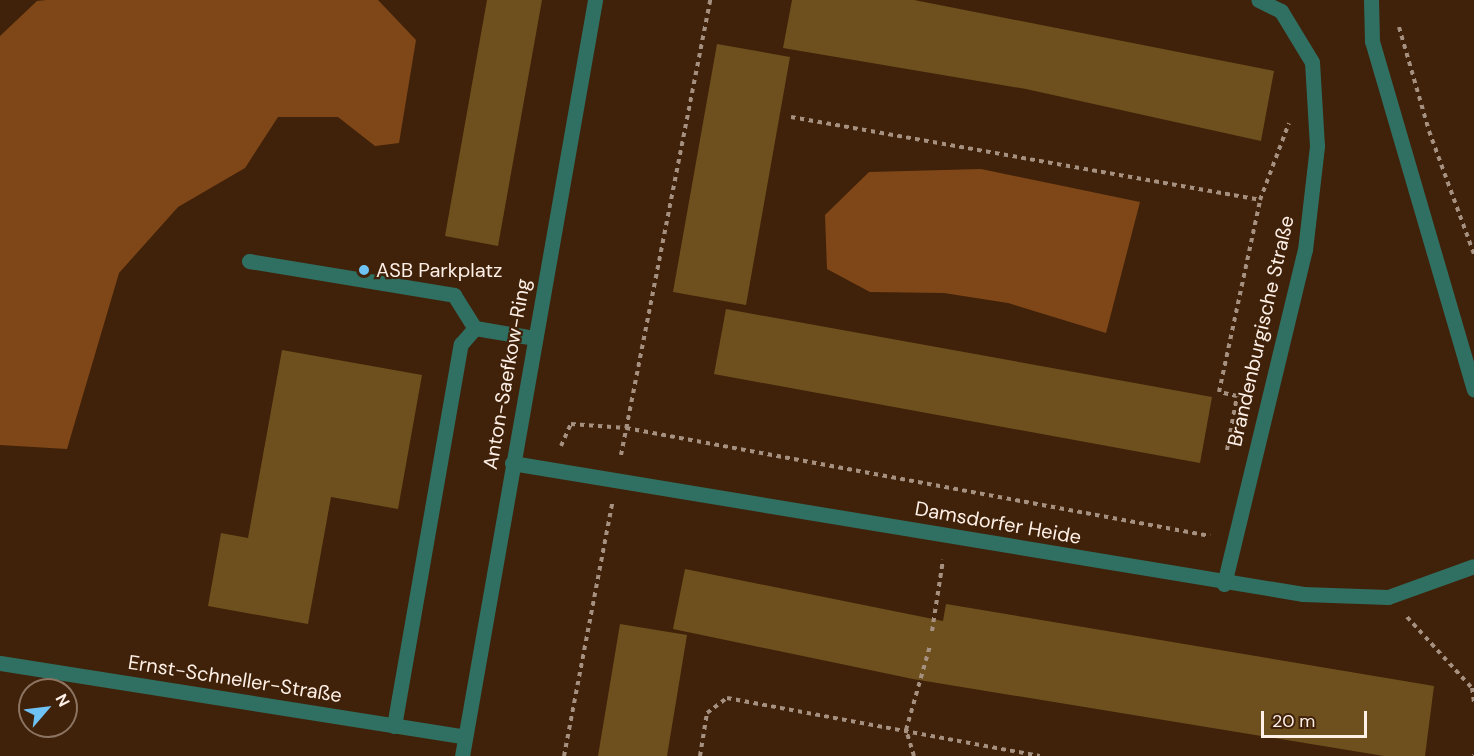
<!DOCTYPE html>
<html>
<head>
<meta charset="utf-8">
<style>
	body { margin:0 }
	#map { position:relative; width:1474px; height:756px; overflow:hidden; background:#40220a; font-family:"DM Sans",sans-serif }
	div>[style] { position:absolute }
	.forest>* { inset:0; background:#7f4718 }
	.building>* { inset:0; background:#6e501e }
	.path>* { height:4px; margin-top:-2px; transform-origin:0; background:repeating-linear-gradient(90deg,#a69181 0 4.5px,transparent 0 9px) }
	.service>* { height:15px; margin:-7.5px; padding:0 7.5px; transform-origin:7.5px; border-radius:7.5px; background:#2f7062 }
	.minor>* { height:15px; margin:-7.5px; padding:0 7.5px; transform-origin:7.5px; border-radius:7.5px; background:#2f7062 }
	.dots>* { width:16px; height:16px; translate:-50% -50%; box-sizing:border-box; border:3px solid #40220a; border-radius:50% }
	span { translate:-50% -50%; white-space:nowrap; text-align:center; line-height:1.15; -webkit-text-stroke:4.5px #40220a; paint-order:stroke }
	.poi-label { font-size:20px; color:#fef0e7 }
	.left { translate:0 -50%; text-align:left }
	.street-label { font-size:20px; color:#fef0e7 }
	.north { position:absolute; left:18px; top:678px; width:60px; height:60px; box-sizing:border-box; background:#40220a; border:2px solid #8c7462; border-radius:50%; rotate:62deg; font-size:16px; font-weight:700; line-height:24px; text-align:center; color:#fef0e7 }
	.north::after { content:''; display:block; margin:auto; width:21px; height:27px; background:#6fc2f4; clip-path:polygon(50% 0,100% 100%,50% 72%,0 100%) }
	.scale { position:absolute; left:1261px; top:711px; width:106px; height:27px; box-sizing:border-box; border:3px solid #fef0e7; border-top:0; padding-left:8px; font-size:18px; line-height:21px; white-space:nowrap; color:#fef0e7; -webkit-text-stroke:4px #40220a; paint-order:stroke }
</style>
</head>
<body>
<div id="map">
	<div class="forest">
		<i style="clip-path:polygon(46px 0,378px 0,416px 40px,399px 143px,375px 146px,338px 117px,278px 117px,245px 168px,178px 207px,119px 273px,67px 449px,0 445px,0 36px,37px 1px)"></i>
		<i style="clip-path:polygon(981px 169px,1140px 202px,1106px 333px,1008px 303px,944px 293px,870px 292px,827px 269px,825px 215px,869px 172px)"></i>
	</div>
	<div class="building">
		<i style="clip-path:polygon(487px 0,542px 0,498px 246px,445px 236px)"></i>
		<i style="clip-path:polygon(792px 0,914px 0,1274px 71px,1261px 141px,1026px 89px,783px 48px)"></i>
		<i style="clip-path:polygon(717px 44px,790px 57px,746px 305px,673px 292px)"></i>
		<i style="clip-path:polygon(726px 309px,1212px 397px,1200px 463px,714px 374px)"></i>
		<i style="clip-path:polygon(282px 350px,422px 375px,398px 509px,331px 497px,308px 624px,208px 606px,221px 533px,248px 538px)"></i>
		<i style="clip-path:polygon(685px 569px,943px 621px,946px 604px,1434px 686px,1425px 756px,1384px 756px,913px 679px,673px 629px)"></i>
		<i style="clip-path:polygon(620px 624px,687px 635px,667px 756px,598px 756px)"></i>
	</div>
	<div class="path">
		<i style="left:1399px;top:27px;width:108px;rotate:73.9deg"></i>
		<i style="left:1429px;top:131px;width:131px;rotate:69.9deg"></i>
		<i style="left:791px;top:117px;width:476px;rotate:10deg"></i>
		<i style="left:561px;top:446px;width:24px;rotate:-66deg"></i>
		<i style="left:571px;top:424px;width:55px;rotate:4.2deg"></i>
		<i style="left:626px;top:428px;width:594px;rotate:10.48deg"></i>
		<i style="left:1227px;top:450px;width:55px;rotate:-79.5deg"></i>
		<i style="left:1237px;top:396px;width:18px;rotate:-167deg"></i>
		<i style="left:1219px;top:392px;width:196px;rotate:-77.9deg"></i>
		<i style="left:1260px;top:200px;width:82px;rotate:-69.4deg"></i>
		<i style="left:621px;top:455px;width:464px;rotate:-78.9deg"></i>
		<i style="left:1407px;top:617px;width:96px;rotate:47.5deg"></i>
		<i style="left:1472px;top:688px;width:14px;rotate:82deg"></i>
		<i style="left:932px;top:631px;width:72px;rotate:-81.2deg"></i>
		<i style="left:564px;top:756px;width:257px;rotate:-79.2deg"></i>
		<i style="left:700px;top:756px;width:44px;rotate:-80.8deg"></i>
		<i style="left:707px;top:713px;width:25px;rotate:-37deg"></i>
		<i style="left:727px;top:698px;width:318px;rotate:10.5deg"></i>
		<i style="left:914px;top:756px;width:27px;rotate:-107deg"></i>
		<i style="left:906px;top:730px;width:87px;rotate:-74.1deg"></i>
		<i style="left:1473px;top:756px;width:1px;rotate:-45deg"></i>
	</div>
	<div class="service">
		<i style="left:249px;top:261px;width:208px;rotate:9.4deg"></i>
		<i style="left:454px;top:295px;width:39px;rotate:58deg"></i>
		<i style="left:1224px;top:584px;width:344px;rotate:-76.4deg"></i>
		<i style="left:1305px;top:250px;width:105px;rotate:-83.4deg"></i>
		<i style="left:1317px;top:146px;width:84px;rotate:-93.4deg"></i>
		<i style="left:1312px;top:62px;width:60px;rotate:-121.3deg"></i>
		<i style="left:1281px;top:11px;width:25px;rotate:-154deg"></i>
		<i style="left:394px;top:726px;width:388px;rotate:-80.1deg"></i>
		<i style="left:461px;top:344px;width:21px;rotate:-49deg"></i>
		<i style="left:475px;top:328px;width:61px;rotate:9.5deg"></i>
	</div>
	<div class="minor">
		<i style="left:1371px;top:0;width:41px;rotate:88.6deg"></i>
		<i style="left:1372px;top:41px;width:363px;rotate:73.7deg"></i>
		<i style="left:512px;top:463px;width:802px;rotate:9.4deg"></i>
		<i style="left:1303px;top:594px;width:85px;rotate:2deg"></i>
		<i style="left:1388px;top:597px;width:91px;rotate:-19.8deg"></i>
		<i style="left:0;top:663px;width:469px;rotate:9deg"></i>
		<i style="left:462px;top:756px;width:768px;rotate:-80.02deg"></i>
	</div>
	<div class="dots">
		<i style="left:364px;top:270px;background:#6fc2f4"></i>
	</div>
	<div class="poi-label">
		<span class="left" style="left:376px;top:270px">ASB Parkplatz</span>
	</div>
	<div class="street-label">
		<span style="left:1261px;top:331px;rotate:-77deg">Brandenburgische Straße</span>
		<span style="left:507px;top:374px;rotate:-80deg">Anton-Saefkow-Ring</span>
		<span style="left:998px;top:523px;rotate:10deg">Damsdorfer Heide</span>
		<span style="left:235px;top:679px;rotate:9deg">Ernst-Schneller-Straße</span>
	</div>
	<div class="north">N</div>
	<div class="scale">20 m</div>
</div>
</body>
</html>
